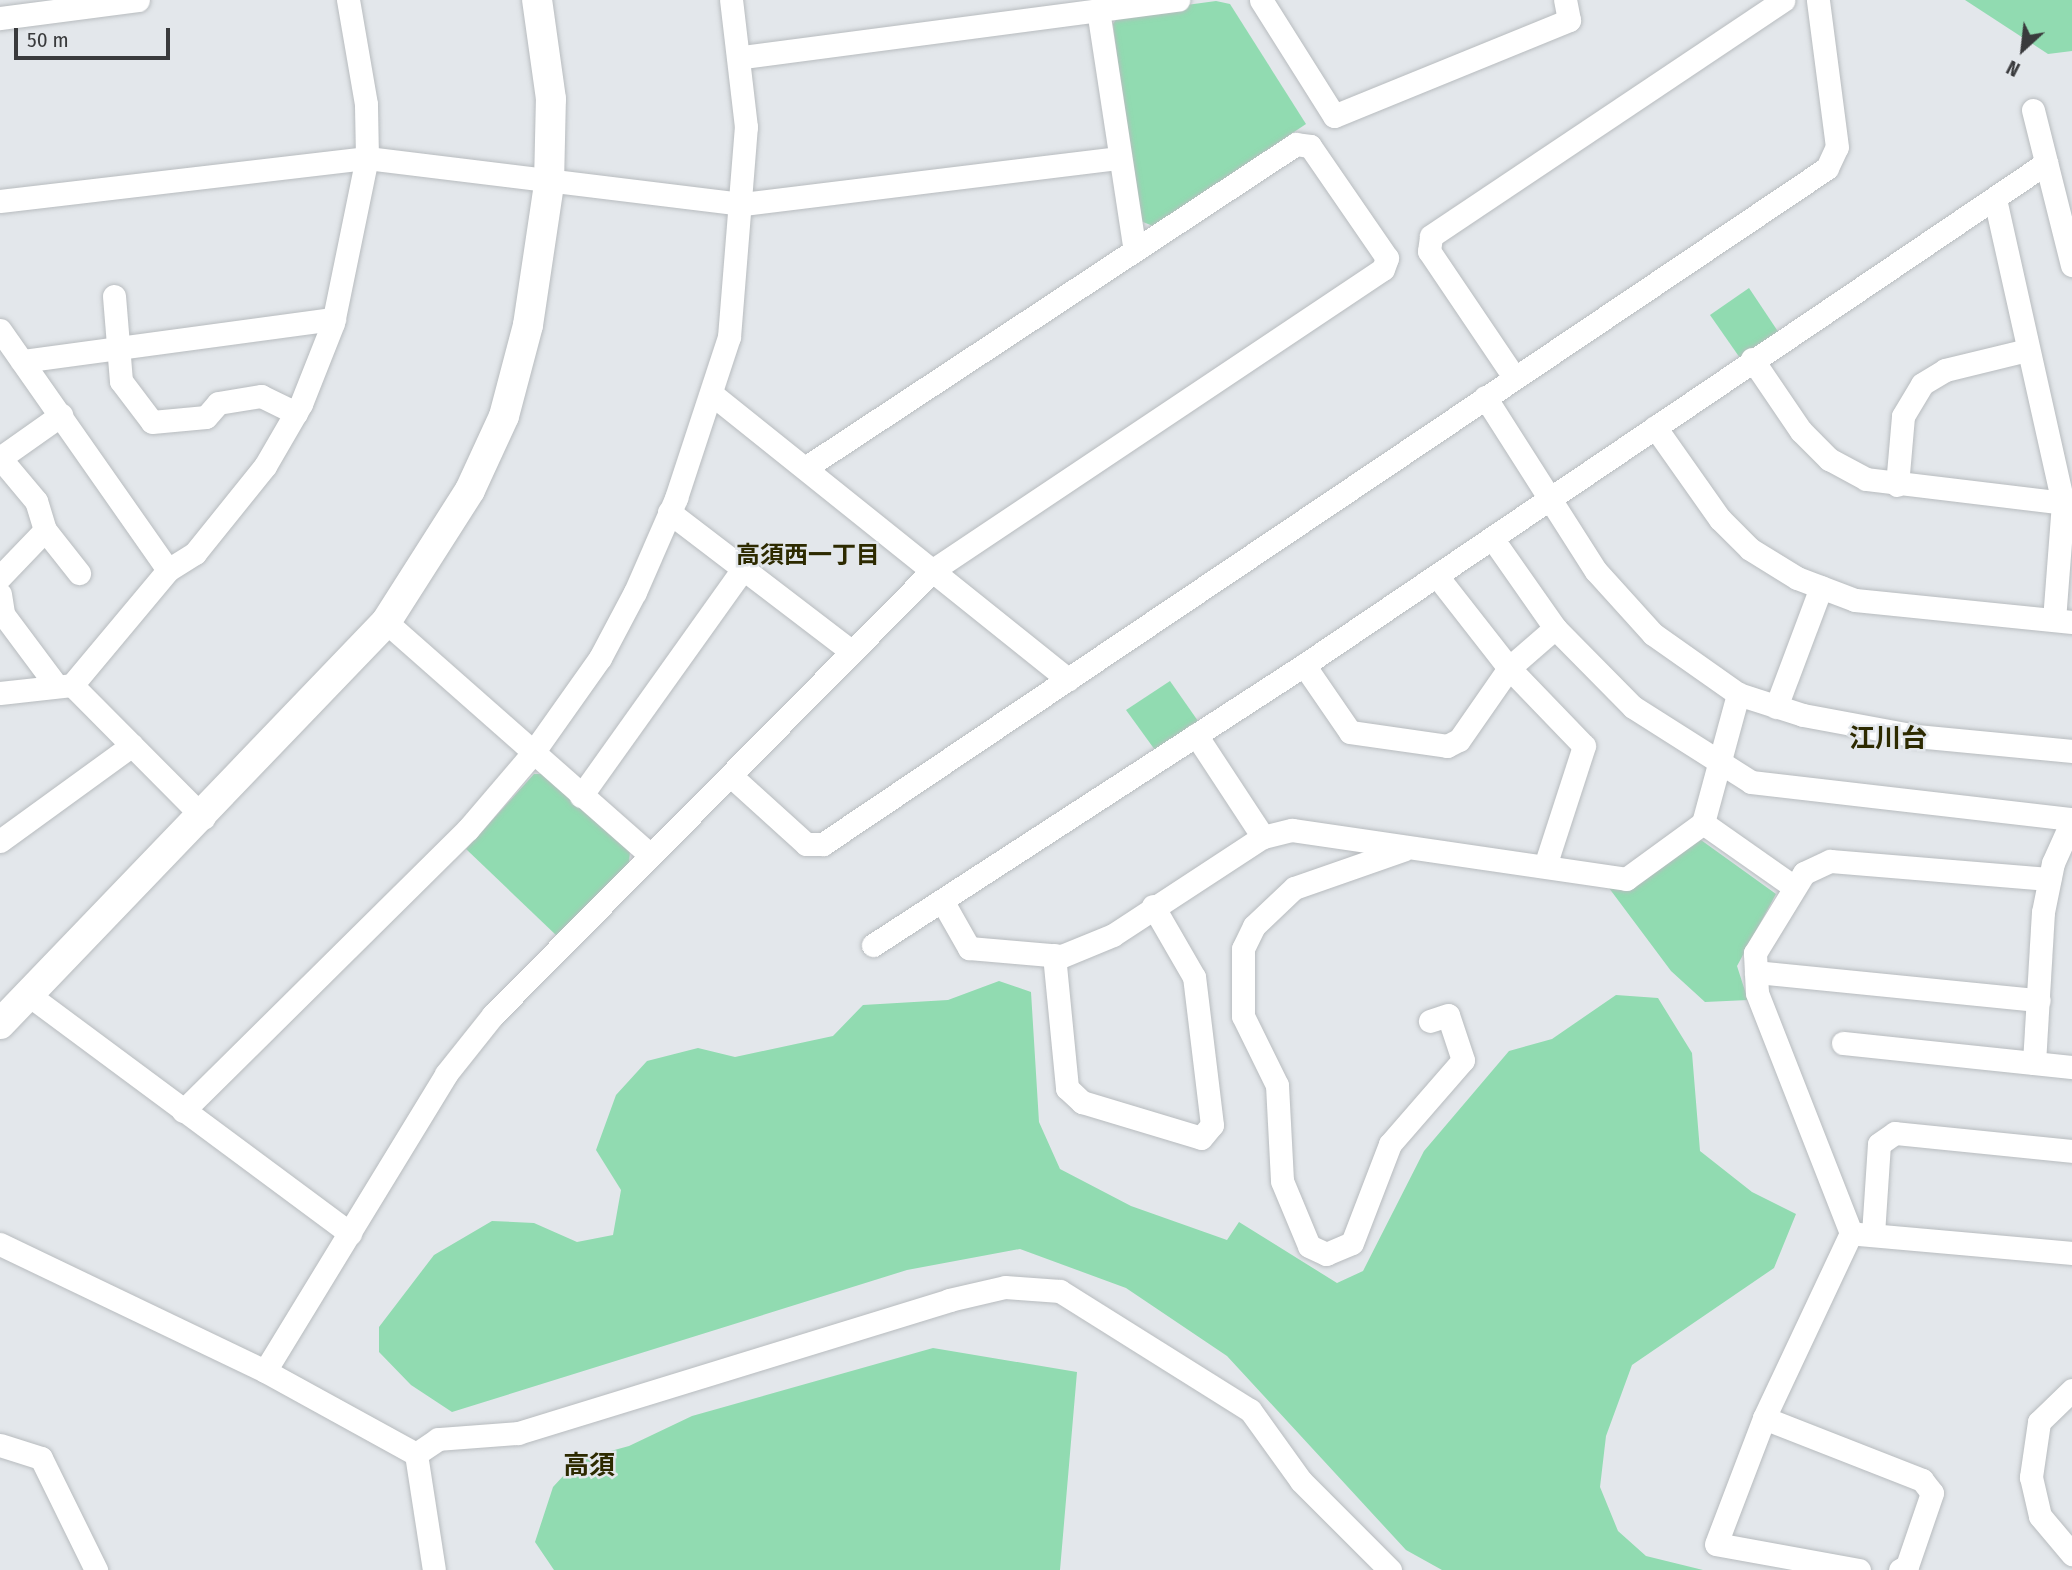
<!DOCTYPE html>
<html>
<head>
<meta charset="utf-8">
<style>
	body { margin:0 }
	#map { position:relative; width:2072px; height:1570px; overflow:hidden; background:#e3e7eb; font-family:"Fira Sans Condensed","Noto Sans JP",sans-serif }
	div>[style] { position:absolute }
	.green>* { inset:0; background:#91dbb1 }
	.roads { filter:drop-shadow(0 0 2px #b8bcbf) drop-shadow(0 0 2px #b8bcbf) }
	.minor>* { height:23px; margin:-11.5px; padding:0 11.5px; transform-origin:11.5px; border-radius:11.5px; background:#fff }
	.tertiary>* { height:30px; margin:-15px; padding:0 15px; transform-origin:15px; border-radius:15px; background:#fff }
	span { translate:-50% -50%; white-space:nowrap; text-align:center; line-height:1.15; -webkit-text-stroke:5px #e3e7eb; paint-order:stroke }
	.neighbourhood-label { font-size:24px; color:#2d2a00; font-weight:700 }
	.quarter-label { font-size:26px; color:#2d2a00; font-weight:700 }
	.north { position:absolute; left:1988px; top:14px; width:70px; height:70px; -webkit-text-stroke:5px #e3e7eb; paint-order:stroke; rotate:207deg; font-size:19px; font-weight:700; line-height:28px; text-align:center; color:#393a3c }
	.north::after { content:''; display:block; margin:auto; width:24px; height:32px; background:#393a3c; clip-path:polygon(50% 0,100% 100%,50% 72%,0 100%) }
	.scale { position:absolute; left:14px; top:28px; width:156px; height:32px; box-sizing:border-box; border:4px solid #393a3c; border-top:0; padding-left:9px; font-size:21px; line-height:24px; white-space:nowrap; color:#393a3c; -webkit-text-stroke:5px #e3e7eb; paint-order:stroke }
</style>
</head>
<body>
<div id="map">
	<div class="green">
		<i style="clip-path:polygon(1965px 0,2072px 0,2072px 51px,2048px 54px)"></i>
		<i style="clip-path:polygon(1216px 1px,1230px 4px,1306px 124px,1153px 226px,1138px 220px,1113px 24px,1120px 14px)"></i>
		<i style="clip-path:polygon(1749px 288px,1779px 333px,1740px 358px,1710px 315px)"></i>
		<i style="clip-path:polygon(1170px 681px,1198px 721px,1155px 750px,1126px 710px)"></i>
		<i style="clip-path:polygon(534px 774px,543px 774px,630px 851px,629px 864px,557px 936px,466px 849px)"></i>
		<i style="clip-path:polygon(1701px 840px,1776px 894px,1737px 966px,1748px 1000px,1705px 1002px,1671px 971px,1606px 884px,1629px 886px)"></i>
		<i style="clip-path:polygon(999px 981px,1031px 992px,1039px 1122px,1060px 1169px,1131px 1206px,1227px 1240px,1239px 1222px,1337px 1283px,1363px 1271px,1424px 1151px,1509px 1051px,1552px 1039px,1616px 995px,1658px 998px,1692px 1053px,1700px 1151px,1752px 1192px,1796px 1214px,1774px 1268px,1632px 1365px,1606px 1436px,1600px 1487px,1618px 1531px,1646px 1556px,1703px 1570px,1442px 1570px,1406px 1550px,1227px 1356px,1126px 1288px,1020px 1249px,907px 1270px,452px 1412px,411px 1385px,379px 1352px,379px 1327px,434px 1255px,492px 1221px,534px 1223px,577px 1242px,613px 1235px,621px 1190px,596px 1150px,616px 1095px,647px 1061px,698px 1048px,735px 1057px,833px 1036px,863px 1005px,948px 1000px)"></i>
		<i style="clip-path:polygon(933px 1348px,1077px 1372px,1060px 1570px,554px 1570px,535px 1542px,553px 1487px,578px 1460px,629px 1446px,692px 1416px)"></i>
	</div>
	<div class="roads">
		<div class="minor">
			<i style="left:1261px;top:0;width:137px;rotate:57.8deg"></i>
			<i style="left:1334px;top:116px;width:254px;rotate:-22.2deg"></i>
			<i style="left:1569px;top:20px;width:20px;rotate:-101deg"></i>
			<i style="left:1098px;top:10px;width:239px;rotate:81.3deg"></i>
			<i style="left:0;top:18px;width:139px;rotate:-7.4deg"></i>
			<i style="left:743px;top:57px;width:439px;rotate:-7.5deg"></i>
			<i style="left:2033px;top:110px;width:160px;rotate:75.9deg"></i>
			<i style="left:1995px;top:199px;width:312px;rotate:77.4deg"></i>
			<i style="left:2063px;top:503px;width:117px;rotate:94.4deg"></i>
			<i style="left:0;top:201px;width:370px;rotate:-6.7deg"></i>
			<i style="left:367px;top:158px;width:379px;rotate:7deg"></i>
			<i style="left:743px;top:204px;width:377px;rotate:-7deg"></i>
			<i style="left:114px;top:296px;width:85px;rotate:85.3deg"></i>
			<i style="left:121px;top:381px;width:51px;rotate:52.9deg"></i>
			<i style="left:152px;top:422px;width:54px;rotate:-5.3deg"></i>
			<i style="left:206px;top:417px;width:18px;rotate:-49deg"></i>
			<i style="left:218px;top:403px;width:44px;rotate:-9.2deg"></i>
			<i style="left:261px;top:396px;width:39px;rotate:26deg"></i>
			<i style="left:0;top:330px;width:293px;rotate:55deg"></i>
			<i style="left:1752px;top:359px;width:87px;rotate:55.8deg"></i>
			<i style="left:1801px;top:431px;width:40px;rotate:45deg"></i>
			<i style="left:1829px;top:459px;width:42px;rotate:28.4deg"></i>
			<i style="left:1866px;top:479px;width:198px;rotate:6.9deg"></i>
			<i style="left:22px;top:361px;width:315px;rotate:-7.7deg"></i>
			<i style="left:1514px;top:377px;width:152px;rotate:-124deg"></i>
			<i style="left:1429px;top:251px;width:15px;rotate:-82deg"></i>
			<i style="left:1431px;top:236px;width:424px;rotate:-33.8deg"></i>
			<i style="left:713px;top:395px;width:455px;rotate:38.7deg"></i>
			<i style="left:1485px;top:397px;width:206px;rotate:57.5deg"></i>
			<i style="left:1596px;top:571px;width:85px;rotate:47.9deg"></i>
			<i style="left:1653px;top:634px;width:104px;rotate:35.2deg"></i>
			<i style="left:1738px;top:694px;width:68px;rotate:17.9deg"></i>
			<i style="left:1803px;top:715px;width:115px;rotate:10.5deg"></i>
			<i style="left:1916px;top:736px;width:157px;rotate:5.5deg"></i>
			<i style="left:1655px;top:427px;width:113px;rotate:54.8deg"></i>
			<i style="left:1720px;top:519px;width:42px;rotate:45deg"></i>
			<i style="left:1750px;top:549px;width:55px;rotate:31.7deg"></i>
			<i style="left:1797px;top:578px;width:62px;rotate:20.8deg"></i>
			<i style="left:1855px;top:600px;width:218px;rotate:5.8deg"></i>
			<i style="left:0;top:458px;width:75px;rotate:-35.2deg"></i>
			<i style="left:1897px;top:485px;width:69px;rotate:-85deg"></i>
			<i style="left:1903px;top:416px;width:37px;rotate:-59deg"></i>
			<i style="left:1922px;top:384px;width:27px;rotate:-31deg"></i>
			<i style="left:1945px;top:370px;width:84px;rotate:-13.7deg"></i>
			<i style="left:669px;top:512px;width:230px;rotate:37.4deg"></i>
			<i style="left:45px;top:530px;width:55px;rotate:51.7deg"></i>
			<i style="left:1492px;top:538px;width:110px;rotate:55deg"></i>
			<i style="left:1555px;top:628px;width:111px;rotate:45.4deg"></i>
			<i style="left:1633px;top:707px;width:140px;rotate:32.4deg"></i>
			<i style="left:1751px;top:782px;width:323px;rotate:6.6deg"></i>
			<i style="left:1437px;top:576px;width:117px;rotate:52deg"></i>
			<i style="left:1509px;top:668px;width:108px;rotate:46.1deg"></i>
			<i style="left:1584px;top:746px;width:126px;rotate:108deg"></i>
			<i style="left:0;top:577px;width:65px;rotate:-46.2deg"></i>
			<i style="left:45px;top:530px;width:30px;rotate:-107deg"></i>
			<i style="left:36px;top:501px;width:56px;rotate:-129.9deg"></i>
			<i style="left:0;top:594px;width:20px;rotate:81deg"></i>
			<i style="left:3px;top:614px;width:89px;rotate:53.3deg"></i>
			<i style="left:386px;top:622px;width:349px;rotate:41.4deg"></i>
			<i style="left:1304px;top:665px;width:81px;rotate:55.5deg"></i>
			<i style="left:1350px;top:732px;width:98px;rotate:8.2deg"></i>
			<i style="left:1447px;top:746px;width:13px;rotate:-27deg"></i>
			<i style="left:1459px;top:740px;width:88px;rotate:-55.2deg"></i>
			<i style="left:1509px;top:668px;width:61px;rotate:-41deg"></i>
			<i style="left:72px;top:685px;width:150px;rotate:-50.1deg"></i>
			<i style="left:168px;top:570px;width:32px;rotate:-32deg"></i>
			<i style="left:195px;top:553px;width:112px;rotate:-51.2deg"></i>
			<i style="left:265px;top:466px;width:72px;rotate:-59.9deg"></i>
			<i style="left:301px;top:404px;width:87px;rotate:-68.4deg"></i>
			<i style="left:333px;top:323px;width:168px;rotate:-78.4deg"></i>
			<i style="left:367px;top:158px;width:54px;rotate:-91.1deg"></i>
			<i style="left:366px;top:104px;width:106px;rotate:-99.8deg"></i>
			<i style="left:0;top:693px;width:72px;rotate:-6.3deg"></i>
			<i style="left:72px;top:685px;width:187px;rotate:45.2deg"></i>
			<i style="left:1776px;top:707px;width:128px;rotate:-69.4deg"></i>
			<i style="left:1196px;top:735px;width:122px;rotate:56.7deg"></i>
			<i style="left:731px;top:776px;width:101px;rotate:42.2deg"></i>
			<i style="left:806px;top:844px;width:17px"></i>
			<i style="left:823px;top:844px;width:1210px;rotate:-33.95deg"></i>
			<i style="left:1827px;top:168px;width:23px;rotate:-65deg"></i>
			<i style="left:1837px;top:147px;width:148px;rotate:-97.4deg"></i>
			<i style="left:581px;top:796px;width:279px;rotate:-54.5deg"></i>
			<i style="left:1703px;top:823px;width:111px;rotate:35.1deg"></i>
			<i style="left:0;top:841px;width:163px;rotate:-36deg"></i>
			<i style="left:1403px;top:850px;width:115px;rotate:160.8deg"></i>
			<i style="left:1294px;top:888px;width:55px;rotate:136.5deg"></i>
			<i style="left:1254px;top:926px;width:25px;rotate:116deg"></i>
			<i style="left:1243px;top:949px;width:67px;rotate:90deg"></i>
			<i style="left:1243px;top:1016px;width:77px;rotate:63.8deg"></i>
			<i style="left:1277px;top:1085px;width:96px;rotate:87deg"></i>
			<i style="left:1282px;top:1181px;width:70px;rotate:67.4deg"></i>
			<i style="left:1309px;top:1246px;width:19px;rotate:25deg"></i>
			<i style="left:1326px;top:1254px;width:28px;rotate:-23deg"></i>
			<i style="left:1352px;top:1243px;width:106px;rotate:-69deg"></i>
			<i style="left:1390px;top:1144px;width:111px;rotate:-49deg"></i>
			<i style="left:1463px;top:1060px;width:47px;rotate:-108.4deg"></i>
			<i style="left:1448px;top:1015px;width:19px;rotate:162deg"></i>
			<i style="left:944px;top:904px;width:51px;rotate:60.4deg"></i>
			<i style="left:969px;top:948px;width:93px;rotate:4.9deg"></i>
			<i style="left:1062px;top:956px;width:55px;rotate:-22.4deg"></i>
			<i style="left:1113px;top:935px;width:179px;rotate:-33.2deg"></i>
			<i style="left:1263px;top:837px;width:30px;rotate:-14deg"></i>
			<i style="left:1292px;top:830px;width:338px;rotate:8.3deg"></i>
			<i style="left:1626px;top:879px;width:95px;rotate:-36deg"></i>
			<i style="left:1703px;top:823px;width:134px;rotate:-74.8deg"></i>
			<i style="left:873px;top:945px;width:514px;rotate:-33.01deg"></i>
			<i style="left:1304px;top:665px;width:896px;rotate:-34.08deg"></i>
			<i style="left:1054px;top:955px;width:134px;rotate:84.4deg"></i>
			<i style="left:1067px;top:1088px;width:21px;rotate:43deg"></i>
			<i style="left:1082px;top:1102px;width:124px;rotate:16.8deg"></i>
			<i style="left:1201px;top:1138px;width:17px;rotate:-50deg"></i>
			<i style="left:1212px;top:1125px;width:149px;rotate:-96.9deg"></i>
			<i style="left:1194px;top:977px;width:82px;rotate:-120deg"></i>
			<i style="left:1756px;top:972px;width:284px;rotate:5.7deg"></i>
			<i style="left:29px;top:995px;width:400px;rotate:36.6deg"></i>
			<i style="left:1843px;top:1043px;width:230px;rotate:6deg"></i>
			<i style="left:2034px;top:1063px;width:151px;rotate:-86.6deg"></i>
			<i style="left:2043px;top:912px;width:50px;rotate:-78.5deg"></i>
			<i style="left:2053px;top:863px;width:46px;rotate:-65.7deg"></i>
			<i style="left:183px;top:1111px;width:401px;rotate:-44.7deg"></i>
			<i style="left:468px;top:829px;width:99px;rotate:-49.5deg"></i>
			<i style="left:532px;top:754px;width:118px;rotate:-54.7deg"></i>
			<i style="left:600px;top:658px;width:75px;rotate:-62.1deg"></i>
			<i style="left:635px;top:592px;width:103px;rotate:-66.4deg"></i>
			<i style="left:676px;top:498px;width:169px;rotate:-71.8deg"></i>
			<i style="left:729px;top:337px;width:211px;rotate:-85.4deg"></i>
			<i style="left:746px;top:127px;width:128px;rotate:-96.7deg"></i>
			<i style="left:1859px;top:1234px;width:214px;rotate:5.1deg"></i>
			<i style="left:1873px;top:1234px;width:90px;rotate:-86.2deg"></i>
			<i style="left:1879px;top:1144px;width:19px;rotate:-35deg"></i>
			<i style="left:1895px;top:1133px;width:178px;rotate:5.8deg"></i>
			<i style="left:0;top:1244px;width:294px;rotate:25.6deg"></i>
			<i style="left:265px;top:1371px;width:172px;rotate:28.8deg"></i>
			<i style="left:265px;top:1371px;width:348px;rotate:-58.6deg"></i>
			<i style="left:446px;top:1074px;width:75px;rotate:-51.5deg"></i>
			<i style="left:493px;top:1015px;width:626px;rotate:-45.32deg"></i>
			<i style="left:933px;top:570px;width:541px;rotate:-33.78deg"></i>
			<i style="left:1383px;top:269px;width:12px;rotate:-70deg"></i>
			<i style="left:1387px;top:258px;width:136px;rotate:-124.5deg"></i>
			<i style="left:1310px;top:146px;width:14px;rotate:-172deg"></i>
			<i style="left:1296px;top:144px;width:588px;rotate:146.58deg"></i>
			<i style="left:2072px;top:1390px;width:46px;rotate:135.9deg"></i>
			<i style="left:2039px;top:1422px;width:56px;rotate:98.3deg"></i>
			<i style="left:2031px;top:1477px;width:40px;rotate:77deg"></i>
			<i style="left:2040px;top:1516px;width:50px;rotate:49.9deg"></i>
			<i style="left:1764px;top:1418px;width:170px;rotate:21.4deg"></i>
			<i style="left:1922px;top:1480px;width:16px;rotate:52deg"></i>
			<i style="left:1932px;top:1493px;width:77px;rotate:108.9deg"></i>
			<i style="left:1907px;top:1566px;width:8px;rotate:150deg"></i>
			<i style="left:0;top:1445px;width:43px;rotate:17.6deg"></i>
			<i style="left:41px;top:1458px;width:125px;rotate:63.8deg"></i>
			<i style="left:416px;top:1454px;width:27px;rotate:-34deg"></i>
			<i style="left:438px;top:1439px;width:80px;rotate:-4.3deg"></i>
			<i style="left:518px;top:1433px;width:451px;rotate:-17.1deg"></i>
			<i style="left:949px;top:1300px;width:57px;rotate:-13.1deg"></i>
			<i style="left:1005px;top:1287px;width:55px;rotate:4.2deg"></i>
			<i style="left:1060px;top:1291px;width:224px;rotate:32.1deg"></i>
			<i style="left:1250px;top:1410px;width:87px;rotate:54.3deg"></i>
			<i style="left:1301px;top:1481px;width:126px;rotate:45deg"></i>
			<i style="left:416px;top:1454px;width:117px;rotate:81.2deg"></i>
			<i style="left:1859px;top:1570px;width:145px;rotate:-169.7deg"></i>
			<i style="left:1716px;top:1544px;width:135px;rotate:-69.1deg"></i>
			<i style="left:1764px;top:1418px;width:204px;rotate:-64.8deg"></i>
			<i style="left:1851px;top:1233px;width:258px;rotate:-111.4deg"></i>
			<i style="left:1757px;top:993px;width:40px;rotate:-92.9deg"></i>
			<i style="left:1755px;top:953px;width:94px;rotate:-58.5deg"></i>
			<i style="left:1804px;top:873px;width:29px;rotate:-25deg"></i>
			<i style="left:1830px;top:861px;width:220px;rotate:4.7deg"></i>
		</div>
		<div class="tertiary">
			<i style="left:0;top:1024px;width:557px;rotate:-46.16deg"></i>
			<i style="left:386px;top:622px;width:156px;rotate:-57.5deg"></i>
			<i style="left:470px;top:490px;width:81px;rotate:-65.3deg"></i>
			<i style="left:504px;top:416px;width:94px;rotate:-75.2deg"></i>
			<i style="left:528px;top:325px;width:143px;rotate:-81.5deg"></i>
			<i style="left:549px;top:184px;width:85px;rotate:-88.7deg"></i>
			<i style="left:551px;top:99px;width:100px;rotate:-98deg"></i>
		</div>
	</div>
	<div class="neighbourhood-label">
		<span style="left:808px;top:556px">高須西一丁目</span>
	</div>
	<div class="quarter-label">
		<span style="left:1888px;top:739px">江川台</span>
		<span style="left:589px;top:1466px">高須</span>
	</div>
	<div class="north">N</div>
	<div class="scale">50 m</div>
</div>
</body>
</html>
